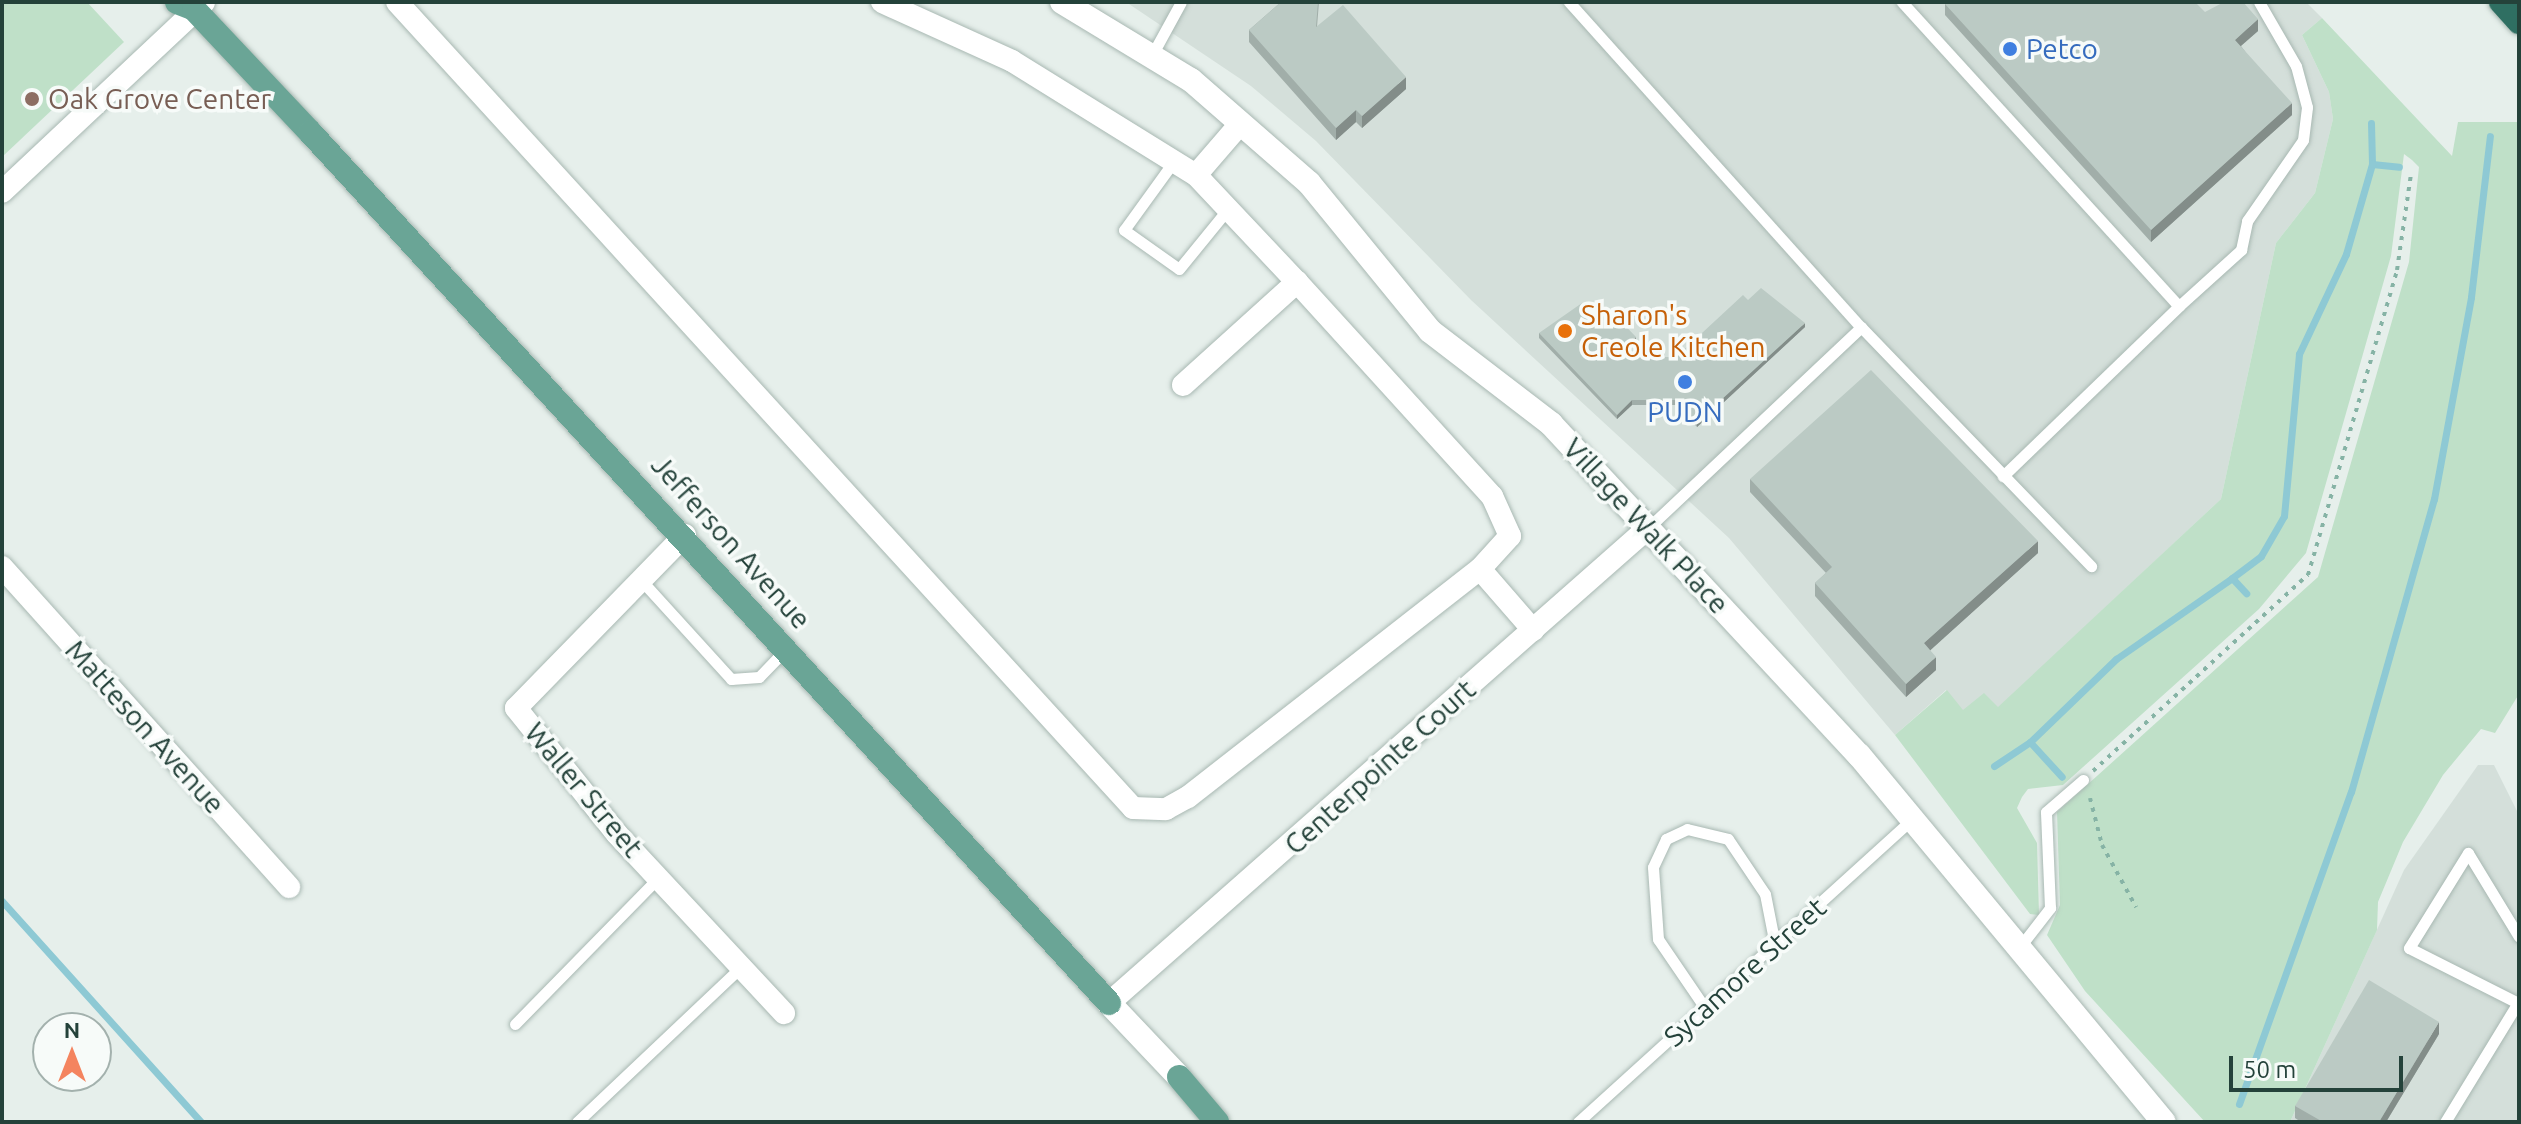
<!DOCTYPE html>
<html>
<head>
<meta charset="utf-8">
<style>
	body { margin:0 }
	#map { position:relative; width:2521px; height:1124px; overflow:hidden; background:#e6efeb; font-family:Ubuntu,sans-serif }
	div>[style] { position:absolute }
	.built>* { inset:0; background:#d4dfda }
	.green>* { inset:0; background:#bfe0c8 }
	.stream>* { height:7px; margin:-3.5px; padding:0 3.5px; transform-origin:3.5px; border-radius:3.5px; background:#8ec9d4 }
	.path>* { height:4px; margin-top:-2px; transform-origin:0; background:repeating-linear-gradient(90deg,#86b3a5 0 4px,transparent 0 10px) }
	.roads { filter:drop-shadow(0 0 2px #a8b8b2) drop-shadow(0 0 2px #a8b8b2) }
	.lane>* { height:11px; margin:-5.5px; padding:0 5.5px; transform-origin:5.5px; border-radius:5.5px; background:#fff }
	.street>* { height:22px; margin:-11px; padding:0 11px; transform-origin:11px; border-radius:11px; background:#fff }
	.secondary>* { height:24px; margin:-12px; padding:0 12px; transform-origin:12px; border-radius:12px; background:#fff }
	.primary>* { height:24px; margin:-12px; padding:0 12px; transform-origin:12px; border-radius:12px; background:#6aa596 }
	.highway>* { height:24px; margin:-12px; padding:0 12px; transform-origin:12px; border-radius:12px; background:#2f6f62 }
	.wall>* { inset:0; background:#a1aea9 }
	.shaded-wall>* { inset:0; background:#838d89 }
	.building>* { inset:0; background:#bbcac4 }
	.dots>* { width:22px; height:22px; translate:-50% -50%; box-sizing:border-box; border:4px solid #f7fbf9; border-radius:50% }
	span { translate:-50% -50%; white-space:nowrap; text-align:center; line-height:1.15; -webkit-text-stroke:7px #f7fbf9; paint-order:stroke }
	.shop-label { font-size:28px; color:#366cbe }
	.left { translate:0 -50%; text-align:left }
	.education-label { font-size:28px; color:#785e54 }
	.food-label { font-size:28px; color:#c56008 }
	.street-label { font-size:28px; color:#24423a }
	.frame { position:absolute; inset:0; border:4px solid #24423a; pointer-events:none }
	.north { position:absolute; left:32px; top:1012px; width:80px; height:80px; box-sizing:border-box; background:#f7fbf9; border:2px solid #a3b1ad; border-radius:50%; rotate:0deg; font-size:22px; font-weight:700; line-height:32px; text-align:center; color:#24423a }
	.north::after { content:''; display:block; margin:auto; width:28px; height:36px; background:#f4845f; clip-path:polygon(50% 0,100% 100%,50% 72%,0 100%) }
	.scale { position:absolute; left:2229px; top:1056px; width:174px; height:36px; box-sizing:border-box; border:4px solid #24423a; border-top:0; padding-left:10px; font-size:24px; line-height:28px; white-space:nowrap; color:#24423a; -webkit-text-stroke:6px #f7fbf9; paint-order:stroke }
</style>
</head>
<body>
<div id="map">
	<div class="built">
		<i style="clip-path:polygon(1126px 2px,2306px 2px,2322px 18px,2302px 35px,2329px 92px,2333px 119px,2315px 193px,2276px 243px,2221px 499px,1998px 708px,1963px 711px,1946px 690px,1895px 735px,1729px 538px,1471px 300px,1316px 141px,1251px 86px)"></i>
		<i style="clip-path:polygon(2478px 765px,2494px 765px,2519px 815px,2519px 1122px,2290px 1122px,2404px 870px)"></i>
	</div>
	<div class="green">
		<i style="clip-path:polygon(2px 2px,87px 2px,124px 42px,2px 157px)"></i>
		<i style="clip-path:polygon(2322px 18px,2452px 156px,2458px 122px,2519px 122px,2519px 694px,2495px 733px,2481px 729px,2443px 775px,2403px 842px,2378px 902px,2377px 930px,2290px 1122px,2205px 1122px,2085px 991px,2047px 935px,2060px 905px,2057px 812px,2318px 577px,2409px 262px,2419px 167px,2412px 160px,2404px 154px,2391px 256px,2306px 553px,2259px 609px,2063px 785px,2028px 789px,2022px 797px,2017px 808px,2037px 843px,2039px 915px,2030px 914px,1895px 735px,1947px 690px,1963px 710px,1984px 693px,1998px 707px,2221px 499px,2276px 243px,2315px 193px,2333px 119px,2329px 92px,2302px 35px)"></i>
	</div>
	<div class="stream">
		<i style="left:2371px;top:123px;width:41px;rotate:88.6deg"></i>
		<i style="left:2372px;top:164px;width:27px;rotate:6deg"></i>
		<i style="left:2232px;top:578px;width:36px;rotate:-37deg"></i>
		<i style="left:2261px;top:556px;width:46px;rotate:-60.1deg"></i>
		<i style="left:2284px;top:516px;width:163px;rotate:-84.7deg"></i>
		<i style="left:2299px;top:354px;width:110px;rotate:-64.8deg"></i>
		<i style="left:2346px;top:254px;width:94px;rotate:-73.9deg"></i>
		<i style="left:2030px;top:742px;width:47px;rotate:47.6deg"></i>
		<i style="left:1994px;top:766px;width:43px;rotate:-33.7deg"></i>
		<i style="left:2030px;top:742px;width:120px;rotate:-44deg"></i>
		<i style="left:2116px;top:659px;width:141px;rotate:-34.9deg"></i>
		<i style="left:2232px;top:578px;width:21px;rotate:47deg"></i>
		<i style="left:2px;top:901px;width:297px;rotate:48deg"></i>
		<i style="left:2239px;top:1104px;width:331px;rotate:-70.3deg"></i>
		<i style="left:2351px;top:792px;width:305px;rotate:-74.2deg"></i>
		<i style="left:2434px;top:499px;width:205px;rotate:-79.6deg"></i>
		<i style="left:2471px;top:297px;width:162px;rotate:-83.3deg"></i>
	</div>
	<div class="path">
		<i style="left:2093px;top:771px;width:291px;rotate:-42.4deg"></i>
		<i style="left:2308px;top:575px;width:318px;rotate:-73.7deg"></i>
		<i style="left:2397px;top:270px;width:97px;rotate:-81.7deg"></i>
		<i style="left:2090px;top:798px;width:49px;rotate:75.7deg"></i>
		<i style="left:2102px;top:845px;width:71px;rotate:61.3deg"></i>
	</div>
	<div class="roads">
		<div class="lane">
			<i style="left:1569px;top:2px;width:437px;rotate:48.1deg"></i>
			<i style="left:1861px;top:327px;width:332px;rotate:46.1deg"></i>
			<i style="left:1902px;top:2px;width:411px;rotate:47.7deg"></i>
			<i style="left:2179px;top:306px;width:245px;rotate:136deg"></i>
			<i style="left:1152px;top:55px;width:60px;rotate:-61.3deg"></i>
			<i style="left:1174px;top:161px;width:85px;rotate:125.9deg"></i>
			<i style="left:1124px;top:230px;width:67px;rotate:35.3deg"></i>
			<i style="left:1179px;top:269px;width:77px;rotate:-50.8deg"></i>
			<i style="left:2179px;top:306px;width:84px;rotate:-42.1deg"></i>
			<i style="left:2241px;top:250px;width:30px;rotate:-78deg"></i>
			<i style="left:2247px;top:221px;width:98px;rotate:-55.3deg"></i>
			<i style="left:2303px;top:140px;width:33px;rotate:-83deg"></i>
			<i style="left:2307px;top:107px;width:42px;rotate:-105deg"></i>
			<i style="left:2296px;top:66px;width:74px;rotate:-120deg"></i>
			<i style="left:1648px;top:528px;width:293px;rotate:-43.3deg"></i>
			<i style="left:641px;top:580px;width:134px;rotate:47.7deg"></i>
			<i style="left:731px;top:679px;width:28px;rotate:-4deg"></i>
			<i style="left:759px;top:677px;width:37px;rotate:-46deg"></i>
			<i style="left:2019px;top:948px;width:51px;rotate:-52.2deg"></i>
			<i style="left:2050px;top:908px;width:96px;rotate:-92.4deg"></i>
			<i style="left:2046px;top:812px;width:49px;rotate:-40.9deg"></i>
			<i style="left:2518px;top:1003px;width:122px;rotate:-153.2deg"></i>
			<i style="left:2409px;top:948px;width:112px;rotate:-58.2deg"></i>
			<i style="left:2468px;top:853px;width:98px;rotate:58.7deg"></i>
			<i style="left:1705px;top:1008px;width:83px;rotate:-124.3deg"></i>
			<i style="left:1658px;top:939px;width:72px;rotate:-94deg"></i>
			<i style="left:1653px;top:867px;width:31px;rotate:-65deg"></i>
			<i style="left:1666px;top:839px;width:23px;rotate:-25deg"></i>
			<i style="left:1687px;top:829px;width:42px;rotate:13.7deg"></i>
			<i style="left:1728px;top:839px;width:66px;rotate:56.1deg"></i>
			<i style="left:1765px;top:894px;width:52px;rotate:78.9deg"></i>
			<i style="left:515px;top:1024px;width:204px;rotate:-45.6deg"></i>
			<i style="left:577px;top:1122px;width:226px;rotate:-43.4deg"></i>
			<i style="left:1578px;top:1122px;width:450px;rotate:-42.2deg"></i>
			<i style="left:2445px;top:1122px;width:142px;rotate:-58.6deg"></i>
		</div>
		<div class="street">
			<i style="left:397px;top:2px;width:1091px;rotate:47.6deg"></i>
			<i style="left:1133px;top:808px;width:33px;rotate:2deg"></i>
			<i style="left:1166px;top:809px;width:25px;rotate:-29deg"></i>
			<i style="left:1188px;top:797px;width:370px;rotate:-38deg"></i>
			<i style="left:882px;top:2px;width:143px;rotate:24.4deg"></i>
			<i style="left:1012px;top:61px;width:216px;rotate:31.8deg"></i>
			<i style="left:1196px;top:175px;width:147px;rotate:46.7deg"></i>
			<i style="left:1196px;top:175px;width:67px;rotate:-49.2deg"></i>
			<i style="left:2px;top:192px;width:277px;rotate:-43.2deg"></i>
			<i style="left:1183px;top:385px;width:154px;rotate:-42.1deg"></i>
			<i style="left:1297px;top:282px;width:290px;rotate:47.7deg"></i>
			<i style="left:1492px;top:496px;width:44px;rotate:65.8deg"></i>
			<i style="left:1510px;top:536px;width:45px;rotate:132.3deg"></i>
			<i style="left:1480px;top:569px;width:81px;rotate:49deg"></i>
			<i style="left:685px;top:535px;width:242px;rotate:134.3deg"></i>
			<i style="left:516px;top:708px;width:161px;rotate:51.3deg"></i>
			<i style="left:617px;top:834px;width:245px;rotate:47deg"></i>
			<i style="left:2px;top:567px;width:430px;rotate:48.1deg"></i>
			<i style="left:1109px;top:1003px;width:718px;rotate:-41.39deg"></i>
		</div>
		<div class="secondary">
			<i style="left:1062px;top:2px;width:151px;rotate:31.2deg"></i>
			<i style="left:1191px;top:80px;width:157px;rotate:41.1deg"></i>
			<i style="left:1309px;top:183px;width:191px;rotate:50.7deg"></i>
			<i style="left:1430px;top:331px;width:153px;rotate:37.5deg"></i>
			<i style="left:1551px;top:424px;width:452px;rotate:47.1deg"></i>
			<i style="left:1859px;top:755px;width:477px;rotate:50.3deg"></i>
			<i style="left:1109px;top:1003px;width:102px;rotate:46.6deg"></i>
		</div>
		<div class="primary">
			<i style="left:177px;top:2px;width:18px;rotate:22deg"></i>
			<i style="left:194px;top:9px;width:169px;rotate:46.7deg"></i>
			<i style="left:310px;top:132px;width:1182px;rotate:47.47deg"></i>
			<i style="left:1179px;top:1077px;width:59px;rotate:49.8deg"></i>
		</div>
		<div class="highway">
			<i style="left:2501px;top:2px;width:27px;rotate:48deg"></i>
		</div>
	</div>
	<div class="wall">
		<i style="clip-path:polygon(1281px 2px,1319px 2px,1317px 27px,1406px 89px,1362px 128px,1356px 122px,1336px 140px,1249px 42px,1249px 30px)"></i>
		<i style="clip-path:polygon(1945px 4px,2205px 12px,2258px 31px,2241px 46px,2292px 115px,2151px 242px,1945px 15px)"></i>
		<i style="clip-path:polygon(1748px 300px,1805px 327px,1697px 427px,1677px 405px,1632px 405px,1617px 419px,1539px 338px,1539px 333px,1636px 342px,1623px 355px,1675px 358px)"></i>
		<i style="clip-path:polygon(1750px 479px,2038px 553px,1930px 650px,1936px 670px,1906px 697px,1815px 596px,1815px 583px,1826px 573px,1750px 492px)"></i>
		<i style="clip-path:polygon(2439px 1034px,2386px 1122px,2301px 1122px,2295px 1118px,2295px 1106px)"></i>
	</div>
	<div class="shaded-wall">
		<i style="clip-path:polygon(2258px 19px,2258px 31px,2235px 51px,2235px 40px)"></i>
		<i style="clip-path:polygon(1406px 77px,1406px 89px,1362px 128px,1362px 116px)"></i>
		<i style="clip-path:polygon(2292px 103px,2292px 115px,2151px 242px,2151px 230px)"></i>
		<i style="clip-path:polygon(1356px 110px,1356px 122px,1336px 140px,1336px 128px)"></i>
		<i style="clip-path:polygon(1805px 323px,1805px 327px,1697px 427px,1697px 422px)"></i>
		<i style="clip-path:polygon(1636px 337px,1636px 342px,1619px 359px,1619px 354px)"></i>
		<i style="clip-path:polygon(1632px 400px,1632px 405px,1617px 419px,1617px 415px)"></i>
		<i style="clip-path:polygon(2038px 541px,2038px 553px,1924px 656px,1924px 643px)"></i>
		<i style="clip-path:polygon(1936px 657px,1936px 670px,1906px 697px,1906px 684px)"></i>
		<i style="clip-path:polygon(2439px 1022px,2439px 1034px,2386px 1122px,2379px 1122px)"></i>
	</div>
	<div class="building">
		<i style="clip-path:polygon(1281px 2px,1318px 2px,1316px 27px,1343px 5px,1406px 77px,1362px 116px,1356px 110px,1336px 128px,1249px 30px)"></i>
		<i style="clip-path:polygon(1947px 2px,2195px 2px,2205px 12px,2224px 2px,2243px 2px,2258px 19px,2235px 40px,2292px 103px,2151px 230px,1945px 4px)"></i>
		<i style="clip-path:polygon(1761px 288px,1805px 323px,1697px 422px,1677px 400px,1632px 400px,1617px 415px,1539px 333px,1582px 303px,1609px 320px,1615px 315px,1636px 337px,1619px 354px,1675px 358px,1743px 295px,1748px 300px)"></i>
		<i style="clip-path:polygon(1871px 370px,2038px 541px,1924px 643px,1936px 657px,1906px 684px,1815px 583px,1832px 567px,1750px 479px)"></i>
		<i style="clip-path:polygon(2369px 980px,2439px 1022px,2379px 1122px,2323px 1122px,2295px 1106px)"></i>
	</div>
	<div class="dots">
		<i style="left:2010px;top:49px;background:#3f7fe0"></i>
		<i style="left:32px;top:99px;background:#8d6e63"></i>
		<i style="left:1565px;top:331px;background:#e8710a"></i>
		<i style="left:1685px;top:382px;background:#3f7fe0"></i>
	</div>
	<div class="shop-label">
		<span class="left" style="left:2026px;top:49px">Petco</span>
		<span style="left:1685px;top:412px">PUDN</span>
	</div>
	<div class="education-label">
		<span class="left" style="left:48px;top:99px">Oak Grove Center</span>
	</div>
	<div class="food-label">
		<span class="left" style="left:1581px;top:331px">Sharon's<br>Creole Kitchen</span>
	</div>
	<div class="street-label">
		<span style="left:1646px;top:526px;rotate:47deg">Village Walk Place</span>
		<span style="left:731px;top:542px;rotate:48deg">Jefferson Avenue</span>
		<span style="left:145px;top:727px;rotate:48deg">Matteson Avenue</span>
		<span style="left:1380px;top:767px;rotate:-42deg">Centerpointe Court</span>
		<span style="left:584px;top:790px;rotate:50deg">Waller Street</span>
		<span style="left:1745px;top:972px;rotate:-42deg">Sycamore Street</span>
	</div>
	<div class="frame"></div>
	<div class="north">N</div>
	<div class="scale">50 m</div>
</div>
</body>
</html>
